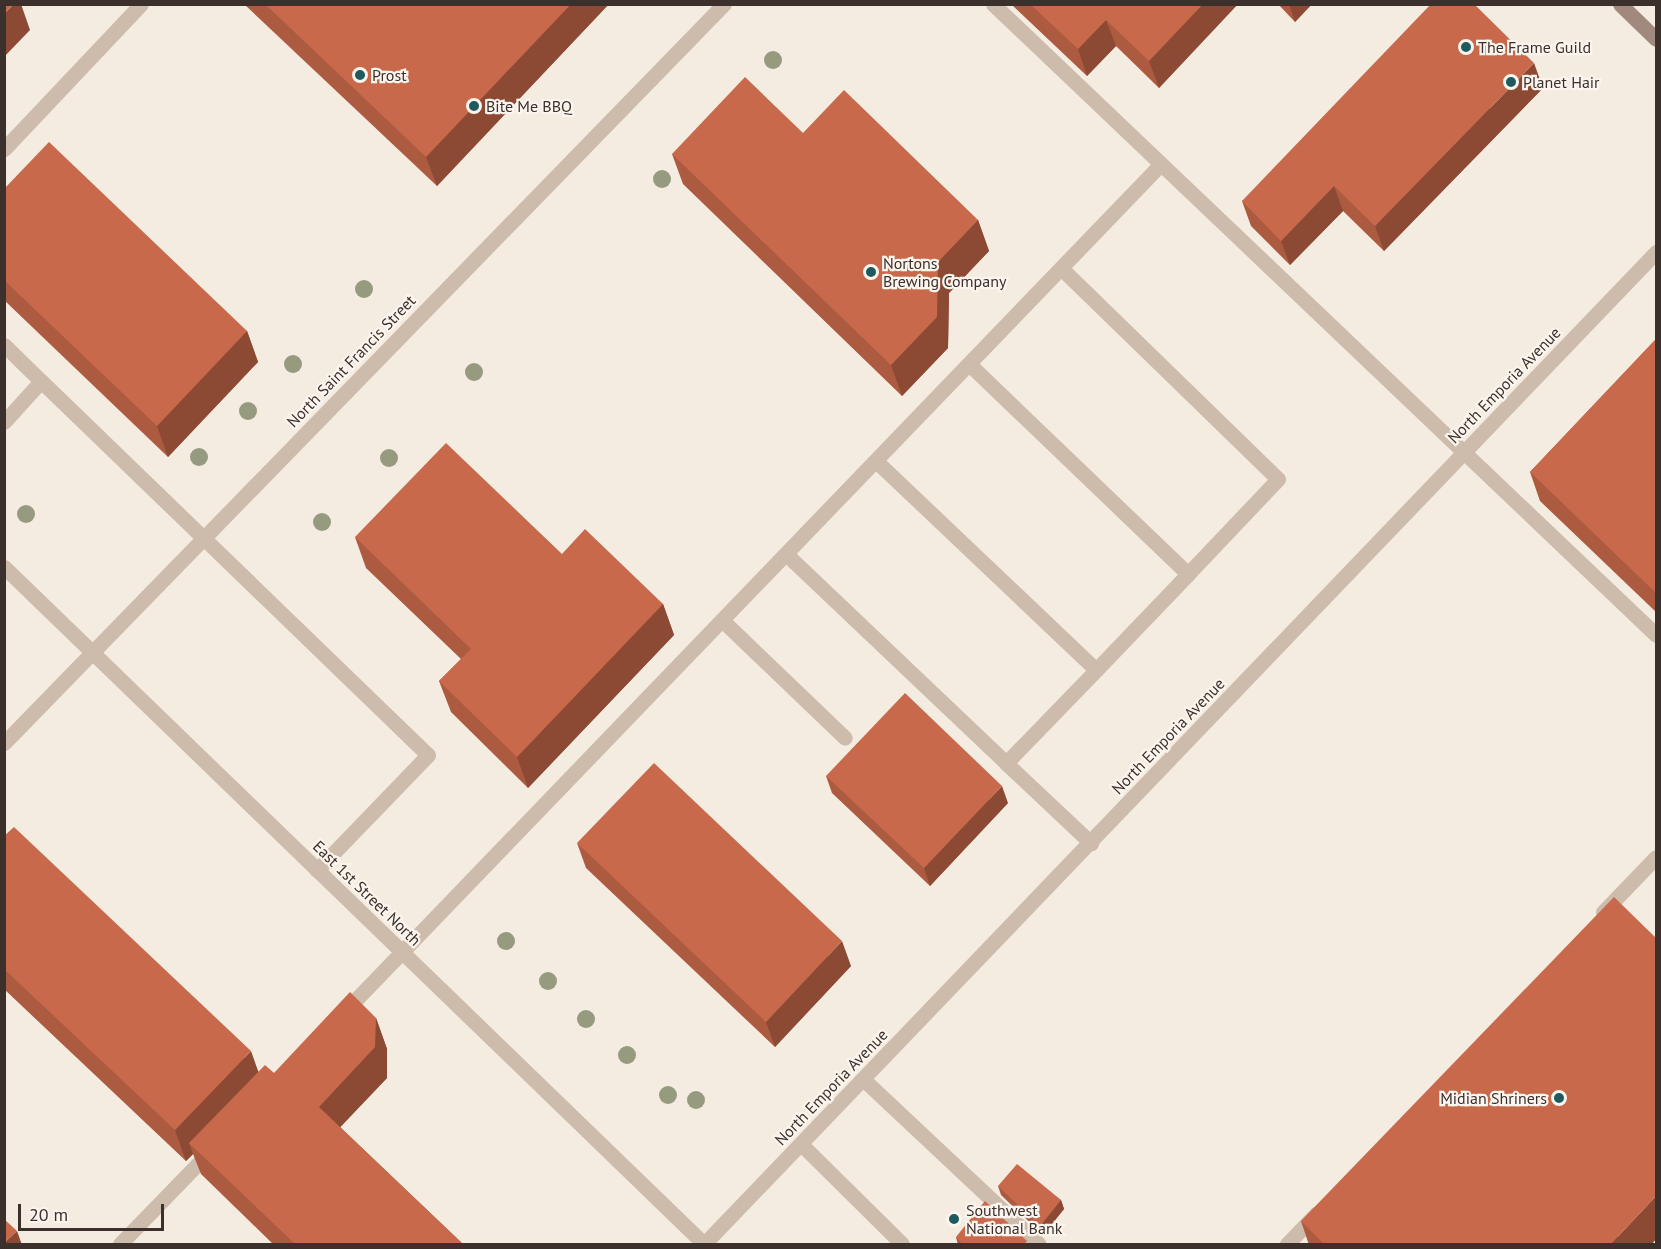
<!DOCTYPE html>
<html>
<head>
<meta charset="utf-8">
<style>
	body { margin:0 }
	#map { position:relative; width:1661px; height:1249px; overflow:hidden; background:#f4ebe1; font-family:"PT Sans",sans-serif }
	div>[style] { position:absolute }
	.service>* { height:15px; margin:-7.5px; padding:0 7.5px; transform-origin:7.5px; border-radius:7.5px; background:#cdbbac }
	.minor>* { height:15px; margin:-7.5px; padding:0 7.5px; transform-origin:7.5px; border-radius:7.5px; background:#cdbbac }
	.tertiary>* { height:15px; margin:-7.5px; padding:0 7.5px; transform-origin:7.5px; border-radius:7.5px; background:#cdbbac }
	.secondary>* { height:15px; margin:-7.5px; padding:0 7.5px; transform-origin:7.5px; border-radius:7.5px; background:#a18a7d }
	.trees>* { width:18px; height:18px; margin:-9px; border-radius:50%; background:#969b7f }
	.wall>* { inset:0; background:#ac5a40 }
	.shaded-wall>* { inset:0; background:#8c4a34 }
	.building>* { inset:0; background:#c8694b }
	.dots>* { width:16px; height:16px; translate:-50% -50%; box-sizing:border-box; border:3px solid #fbf5ee; border-radius:50% }
	span { translate:-50% -50%; white-space:nowrap; text-align:center; line-height:1.15; -webkit-text-stroke:4.5px #fbf5ee; paint-order:stroke }
	.poi-label { font-size:16px; color:#3b302b }
	.left { translate:0 -50%; text-align:left }
	.right { translate:-100% -50%; text-align:right }
	.street-label { font-size:16px; color:#3b302b }
	.frame { position:absolute; inset:0; border:6px solid #3b302b; pointer-events:none }
	.scale { position:absolute; left:18px; top:1204px; width:146px; height:27px; box-sizing:border-box; border:3px solid #3b302b; border-top:0; padding-left:8px; font-size:18px; line-height:21px; white-space:nowrap; color:#3b302b; -webkit-text-stroke:4px #fbf5ee; paint-order:stroke }
</style>
</head>
<body>
<div id="map">
	<div class="service">
		<i style="left:993px;top:4px;width:915px;rotate:43.58deg"></i>
		<i style="left:4px;top:149px;width:199px;rotate:-46.6deg"></i>
		<i style="left:1062px;top:269px;width:301px;rotate:44.2deg"></i>
		<i style="left:1278px;top:479px;width:131px;rotate:133.5deg"></i>
		<i style="left:4px;top:345px;width:52px;rotate:44.2deg"></i>
		<i style="left:4px;top:422px;width:55px;rotate:-47.9deg"></i>
		<i style="left:41px;top:381px;width:538px;rotate:44.02deg"></i>
		<i style="left:428px;top:755px;width:160px;rotate:134deg"></i>
		<i style="left:876px;top:461px;width:303px;rotate:43.5deg"></i>
		<i style="left:1096px;top:670px;width:133px;rotate:-46.2deg"></i>
		<i style="left:1188px;top:574px;width:303px;rotate:-136.2deg"></i>
		<i style="left:786px;top:554px;width:303px;rotate:43.5deg"></i>
		<i style="left:1006px;top:763px;width:129px;rotate:-45.9deg"></i>
		<i style="left:722px;top:620px;width:170px;rotate:43.8deg"></i>
		<i style="left:1006px;top:763px;width:117px;rotate:43.3deg"></i>
		<i style="left:1603px;top:912px;width:76px;rotate:-46.1deg"></i>
		<i style="left:343px;top:1013px;width:1179px;rotate:-46.07deg"></i>
		<i style="left:863px;top:1079px;width:241px;rotate:43.2deg"></i>
		<i style="left:801px;top:1144px;width:142px;rotate:44.7deg"></i>
		<i style="left:120px;top:1244px;width:129px;rotate:-45.9deg"></i>
		<i style="left:1287px;top:1244px;width:42px;rotate:-46deg"></i>
	</div>
	<div class="minor">
		<i style="left:4px;top:743px;width:1032px;rotate:-45.75deg"></i>
		<i style="left:704px;top:1244px;width:1375px;rotate:-46.18deg"></i>
	</div>
	<div class="tertiary">
		<i style="left:4px;top:567px;width:974px;rotate:44.04deg"></i>
	</div>
	<div class="secondary">
		<i style="left:1620px;top:4px;width:50px;rotate:44.2deg"></i>
	</div>
	<div class="trees">
		<i style="left:773px;top:60px"></i>
		<i style="left:662px;top:179px"></i>
		<i style="left:364px;top:289px"></i>
		<i style="left:293px;top:364px"></i>
		<i style="left:474px;top:372px"></i>
		<i style="left:248px;top:411px"></i>
		<i style="left:199px;top:457px"></i>
		<i style="left:389px;top:458px"></i>
		<i style="left:26px;top:514px"></i>
		<i style="left:322px;top:522px"></i>
		<i style="left:506px;top:941px"></i>
		<i style="left:548px;top:981px"></i>
		<i style="left:586px;top:1019px"></i>
		<i style="left:627px;top:1055px"></i>
		<i style="left:668px;top:1095px"></i>
		<i style="left:696px;top:1100px"></i>
	</div>
	<div class="wall">
		<i style="clip-path:polygon(244px 4px,609px 4px,437px 186px)"></i>
		<i style="clip-path:polygon(1011px 4px,1238px 4px,1159px 88px,1116px 46px,1087px 76px)"></i>
		<i style="clip-path:polygon(1278px 4px,1312px 4px,1295px 22px)"></i>
		<i style="clip-path:polygon(1543px 88px,1384px 251px,1343px 211px,1290px 265px,1251px 226px,1242px 201px)"></i>
		<i style="clip-path:polygon(803px 133px,978px 220px,989px 251px,949px 293px,948px 348px,902px 396px,683px 184px,672px 154px)"></i>
		<i style="clip-path:polygon(4px 189px,247px 331px,258px 362px,168px 457px,4px 300px)"></i>
		<i style="clip-path:polygon(1656px 339px,1656px 612px,1540px 501px,1530px 472px)"></i>
		<i style="clip-path:polygon(355px 537px,562px 554px,663px 604px,674px 635px,528px 788px,451px 712px,439px 681px,461px 659px,366px 568px)"></i>
		<i style="clip-path:polygon(826px 776px,1008px 803px,930px 886px,832px 793px)"></i>
		<i style="clip-path:polygon(4px 836px,259px 1072px,274px 1073px,376px 1018px,387px 1049px,387px 1078px,340px 1127px,464px 1245px,274px 1245px,201px 1174px,193px 1154px,186px 1161px,4px 989px)"></i>
		<i style="clip-path:polygon(577px 843px,851px 966px,775px 1047px,586px 868px)"></i>
		<i style="clip-path:polygon(998px 1186px,1061px 1200px,1064px 1209px,1043px 1235px,1001px 1195px)"></i>
		<i style="clip-path:polygon(1301px 1221px,1656px 1239px,1651px 1245px,1309px 1245px)"></i>
		<i style="clip-path:polygon(956px 1237px,1029px 1245px,958px 1245px)"></i>
	</div>
	<div class="shaded-wall">
		<i style="clip-path:polygon(14px 4px,21px 4px,30px 30px,4px 57px,4px 14px)"></i>
		<i style="clip-path:polygon(571px 4px,609px 4px,437px 186px,426px 157px)"></i>
		<i style="clip-path:polygon(1203px 4px,1238px 4px,1159px 88px,1149px 61px)"></i>
		<i style="clip-path:polygon(1289px 4px,1312px 4px,1295px 22px)"></i>
		<i style="clip-path:polygon(1106px 20px,1116px 46px,1087px 76px,1078px 49px)"></i>
		<i style="clip-path:polygon(1534px 63px,1543px 88px,1384px 251px,1375px 226px)"></i>
		<i style="clip-path:polygon(1334px 186px,1343px 211px,1290px 265px,1281px 241px)"></i>
		<i style="clip-path:polygon(978px 220px,989px 251px,949px 293px,948px 348px,902px 396px,891px 365px,938px 262px)"></i>
		<i style="clip-path:polygon(247px 331px,258px 362px,168px 457px,157px 426px)"></i>
		<i style="clip-path:polygon(663px 604px,674px 635px,528px 788px,517px 757px)"></i>
		<i style="clip-path:polygon(1002px 786px,1008px 803px,930px 886px,924px 868px)"></i>
		<i style="clip-path:polygon(842px 941px,851px 966px,775px 1047px,766px 1022px)"></i>
		<i style="clip-path:polygon(376px 1018px,387px 1049px,387px 1078px,330px 1138px,319px 1107px)"></i>
		<i style="clip-path:polygon(251px 1051px,262px 1082px,189px 1143px,193px 1154px,186px 1161px,175px 1130px)"></i>
		<i style="clip-path:polygon(1656px 1196px,1656px 1239px,1651px 1245px,1610px 1245px)"></i>
		<i style="clip-path:polygon(1061px 1200px,1064px 1209px,1043px 1235px,1040px 1226px)"></i>
		<i style="clip-path:polygon(17px 1231px,22px 1245px,4px 1245px,4px 1243px)"></i>
	</div>
	<div class="building">
		<i style="clip-path:polygon(4px 4px,14px 4px,4px 14px)"></i>
		<i style="clip-path:polygon(265px 4px,571px 4px,426px 157px)"></i>
		<i style="clip-path:polygon(1030px 4px,1203px 4px,1149px 61px,1106px 20px,1078px 49px)"></i>
		<i style="clip-path:polygon(1431px 4px,1474px 4px,1534px 63px,1375px 226px,1334px 186px,1281px 241px,1242px 201px)"></i>
		<i style="clip-path:polygon(745px 77px,803px 133px,844px 90px,978px 220px,938px 262px,937px 317px,891px 365px,672px 154px)"></i>
		<i style="clip-path:polygon(49px 142px,247px 331px,157px 426px,4px 280px,4px 189px)"></i>
		<i style="clip-path:polygon(1656px 339px,1656px 593px,1530px 472px)"></i>
		<i style="clip-path:polygon(446px 443px,562px 554px,585px 529px,663px 604px,517px 757px,439px 681px,471px 649px,355px 537px)"></i>
		<i style="clip-path:polygon(905px 693px,1002px 786px,924px 868px,826px 776px)"></i>
		<i style="clip-path:polygon(654px 763px,842px 941px,766px 1022px,577px 843px)"></i>
		<i style="clip-path:polygon(14px 827px,251px 1051px,175px 1130px,4px 969px,4px 836px)"></i>
		<i style="clip-path:polygon(1614px 897px,1656px 938px,1656px 1196px,1610px 1245px,1325px 1245px,1301px 1221px)"></i>
		<i style="clip-path:polygon(350px 992px,376px 1018px,375px 1047px,319px 1107px,464px 1245px,296px 1245px,189px 1143px,265px 1065px,274px 1073px)"></i>
		<i style="clip-path:polygon(1017px 1164px,1061px 1200px,1040px 1226px,998px 1186px)"></i>
		<i style="clip-path:polygon(985px 1201px,1027px 1241px,1024px 1245px,963px 1245px,956px 1237px)"></i>
		<i style="clip-path:polygon(4px 1219px,17px 1231px,4px 1243px)"></i>
	</div>
	<div class="dots">
		<i style="left:1466px;top:47px;background:#1f5a5e"></i>
		<i style="left:360px;top:75px;background:#1f5a5e"></i>
		<i style="left:1511px;top:82px;background:#1f5a5e"></i>
		<i style="left:474px;top:106px;background:#1f5a5e"></i>
		<i style="left:871px;top:272px;background:#1f5a5e"></i>
		<i style="left:1559px;top:1098px;background:#1f5a5e"></i>
		<i style="left:954px;top:1219px;background:#1f5a5e"></i>
	</div>
	<div class="poi-label">
		<span class="left" style="left:1478px;top:47px">The Frame Guild</span>
		<span class="left" style="left:372px;top:75px">Prost</span>
		<span class="left" style="left:1523px;top:82px">Planet Hair</span>
		<span class="left" style="left:486px;top:106px">Bite Me BBQ</span>
		<span class="left" style="left:883px;top:272px">Nortons<br>Brewing Company</span>
		<span class="right" style="left:1547px;top:1098px">Midian Shriners</span>
		<span class="left" style="left:966px;top:1219px">Southwest<br>National Bank</span>
	</div>
	<div class="street-label">
		<span style="left:351px;top:361px;rotate:-46deg">North Saint Francis Street</span>
		<span style="left:1504px;top:385px;rotate:-46deg">North Emporia Avenue</span>
		<span style="left:1168px;top:736px;rotate:-46deg">North Emporia Avenue</span>
		<span style="left:367px;top:893px;rotate:44deg">East 1st Street North</span>
		<span style="left:831px;top:1087px;rotate:-46deg">North Emporia Avenue</span>
	</div>
	<div class="frame"></div>
	<div class="scale">20 m</div>
</div>
</body>
</html>
